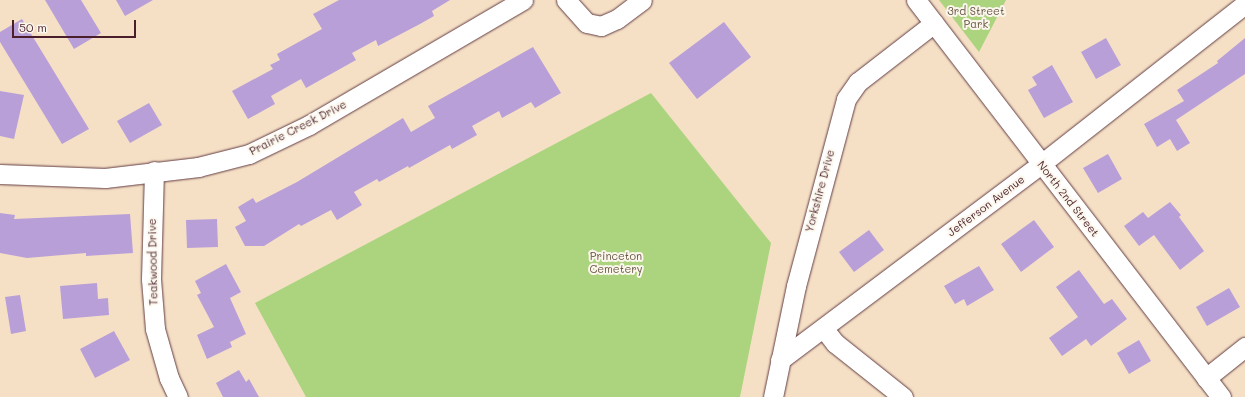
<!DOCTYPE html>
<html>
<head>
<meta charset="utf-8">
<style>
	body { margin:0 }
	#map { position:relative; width:1245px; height:397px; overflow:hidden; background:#f5e0c6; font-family:Mali,sans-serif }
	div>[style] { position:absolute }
	.green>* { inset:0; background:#acd47e }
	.building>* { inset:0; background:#b99fd8 }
	.roads { filter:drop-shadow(0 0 1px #643c42) drop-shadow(0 0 1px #643c42) }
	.minor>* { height:19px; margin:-9.5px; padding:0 9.5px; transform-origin:9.5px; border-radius:9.5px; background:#fff }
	span { translate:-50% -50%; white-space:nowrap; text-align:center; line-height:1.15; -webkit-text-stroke:4px #fbf7ec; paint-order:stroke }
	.park-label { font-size:11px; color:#675544 }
	.street-label { font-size:11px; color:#4a1f2b }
	.scale { position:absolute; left:12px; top:20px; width:124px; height:18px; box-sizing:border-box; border:2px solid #4a1f2b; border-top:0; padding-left:5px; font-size:12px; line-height:14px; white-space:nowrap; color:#4a1f2b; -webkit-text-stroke:3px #fbf7ec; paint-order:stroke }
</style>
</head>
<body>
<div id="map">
	<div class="green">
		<i style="clip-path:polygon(939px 0,1006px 0,979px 52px)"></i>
		<i style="clip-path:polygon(651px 93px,771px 243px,740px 397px,306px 397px,255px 303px)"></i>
	</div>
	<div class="building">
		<i style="clip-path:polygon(45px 0,81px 0,101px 33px,74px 49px)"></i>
		<i style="clip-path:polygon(116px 0,153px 0,125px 16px)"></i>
		<i style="clip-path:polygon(339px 0,450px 0,432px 11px,434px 16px,420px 24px,378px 46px,376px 40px,352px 53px,356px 60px,306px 88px,301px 79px,271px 96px,275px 104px,248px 119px,232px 91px,273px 69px,270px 65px,280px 60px,277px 54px,322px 29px,313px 14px)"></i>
		<i style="clip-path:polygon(22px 19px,89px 129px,62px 144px,0 42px,0 32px)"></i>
		<i style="clip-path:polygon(724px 22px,751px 57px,697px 99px,669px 63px)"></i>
		<i style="clip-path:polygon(1106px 38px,1121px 65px,1096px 79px,1081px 52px)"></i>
		<i style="clip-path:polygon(1245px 38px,1245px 74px,1176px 120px,1190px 143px,1177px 151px,1170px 139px,1157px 147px,1144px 124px,1184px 101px,1177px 90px,1218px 63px,1217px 61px)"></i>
		<i style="clip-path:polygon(533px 47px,561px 93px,535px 108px,531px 102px,502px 118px,499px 111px,472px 126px,477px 135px,452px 149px,450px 145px,409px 168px,408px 166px,379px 182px,377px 179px,354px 192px,362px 205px,337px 220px,331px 210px,301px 226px,299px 224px,264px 246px,245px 246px,235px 227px,246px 221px,238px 207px,253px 198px,256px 203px,297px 182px,403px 118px,411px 132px,435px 118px,428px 106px)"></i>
		<i style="clip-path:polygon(1052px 65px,1073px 102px,1044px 118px,1028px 90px,1037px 85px,1032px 77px)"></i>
		<i style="clip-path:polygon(0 91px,24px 95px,14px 139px,0 136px)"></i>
		<i style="clip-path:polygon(149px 103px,162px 125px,130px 143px,117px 121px)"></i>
		<i style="clip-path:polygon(1108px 154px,1122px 179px,1098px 193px,1083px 168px)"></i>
		<i style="clip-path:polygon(1170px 202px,1181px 215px,1179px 217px,1204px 251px,1180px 270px,1154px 235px,1139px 246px,1124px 226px,1143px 212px,1148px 218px)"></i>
		<i style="clip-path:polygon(0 213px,15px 215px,14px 219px,130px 214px,133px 253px,86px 256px,86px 253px,27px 258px,0 253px)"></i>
		<i style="clip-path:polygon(217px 219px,218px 247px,187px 248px,186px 220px)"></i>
		<i style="clip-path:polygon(1034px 220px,1054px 247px,1021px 272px,1001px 244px)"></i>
		<i style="clip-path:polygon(869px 230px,884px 250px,854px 272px,839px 252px)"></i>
		<i style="clip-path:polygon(226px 264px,241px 292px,230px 298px,246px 334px,230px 342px,232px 347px,207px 359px,197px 335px,214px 327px,197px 295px,201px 293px,195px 281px)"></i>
		<i style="clip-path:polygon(979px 266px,994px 290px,967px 306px,964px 299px,955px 304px,944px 286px)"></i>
		<i style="clip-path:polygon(1079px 270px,1104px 304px,1112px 299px,1127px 319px,1091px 346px,1086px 339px,1062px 356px,1049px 338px,1078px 317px,1056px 287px)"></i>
		<i style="clip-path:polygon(97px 283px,98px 299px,108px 298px,109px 315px,63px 319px,60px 286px)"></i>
		<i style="clip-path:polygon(1229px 288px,1240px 307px,1207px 326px,1196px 307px)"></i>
		<i style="clip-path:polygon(20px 295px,26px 331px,11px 334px,5px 297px)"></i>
		<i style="clip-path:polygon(114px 331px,130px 360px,95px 378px,80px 349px)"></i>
		<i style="clip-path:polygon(1139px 340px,1151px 361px,1129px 374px,1117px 353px)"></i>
		<i style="clip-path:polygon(239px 370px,246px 382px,249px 379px,259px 397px,223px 397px,216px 383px)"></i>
	</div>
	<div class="roads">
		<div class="minor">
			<i style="left:566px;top:0;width:31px;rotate:48deg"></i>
			<i style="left:587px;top:23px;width:14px;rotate:12deg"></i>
			<i style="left:601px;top:26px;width:17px;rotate:-24deg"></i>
			<i style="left:617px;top:19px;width:31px;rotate:-37deg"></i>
			<i style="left:916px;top:0;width:501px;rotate:52.47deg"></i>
			<i style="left:154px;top:171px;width:108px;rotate:91.6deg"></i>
			<i style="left:151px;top:279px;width:50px;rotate:85.4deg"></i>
			<i style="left:155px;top:329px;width:51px;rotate:74.1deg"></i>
			<i style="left:169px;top:378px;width:21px;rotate:65deg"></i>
			<i style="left:0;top:174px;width:105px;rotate:2.2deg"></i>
			<i style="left:105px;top:178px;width:94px;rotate:-6.7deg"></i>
			<i style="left:198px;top:167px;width:53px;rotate:-14.3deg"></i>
			<i style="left:249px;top:154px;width:67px;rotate:-25.8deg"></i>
			<i style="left:309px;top:125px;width:248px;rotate:-30.3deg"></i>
			<i style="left:824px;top:329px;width:18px;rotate:52deg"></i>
			<i style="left:835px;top:343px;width:87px;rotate:38.5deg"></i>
			<i style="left:780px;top:360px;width:326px;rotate:-36.9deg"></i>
			<i style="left:1041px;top:164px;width:259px;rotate:-38.1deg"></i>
			<i style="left:1206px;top:378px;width:50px;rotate:-38.5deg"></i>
			<i style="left:773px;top:397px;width:113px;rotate:-78.3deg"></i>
			<i style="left:796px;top:286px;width:194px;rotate:-75deg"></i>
			<i style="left:846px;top:99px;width:21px;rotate:-55deg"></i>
			<i style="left:858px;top:82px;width:96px;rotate:-37.8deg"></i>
		</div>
	</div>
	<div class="park-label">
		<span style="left:976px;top:18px">3rd Street<br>Park</span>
		<span style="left:616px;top:263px">Princeton<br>Cemetery</span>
	</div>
	<div class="street-label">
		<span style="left:298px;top:128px;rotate:-27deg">Prairie Creek Drive</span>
		<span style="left:820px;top:191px;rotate:-75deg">Yorkshire Drive</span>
		<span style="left:1068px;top:199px;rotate:52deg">North 2nd Street</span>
		<span style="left:986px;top:206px;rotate:-37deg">Jefferson Avenue</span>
		<span style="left:153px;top:262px;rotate:-91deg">Teakwood Drive</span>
	</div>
	<div class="scale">50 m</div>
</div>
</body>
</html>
